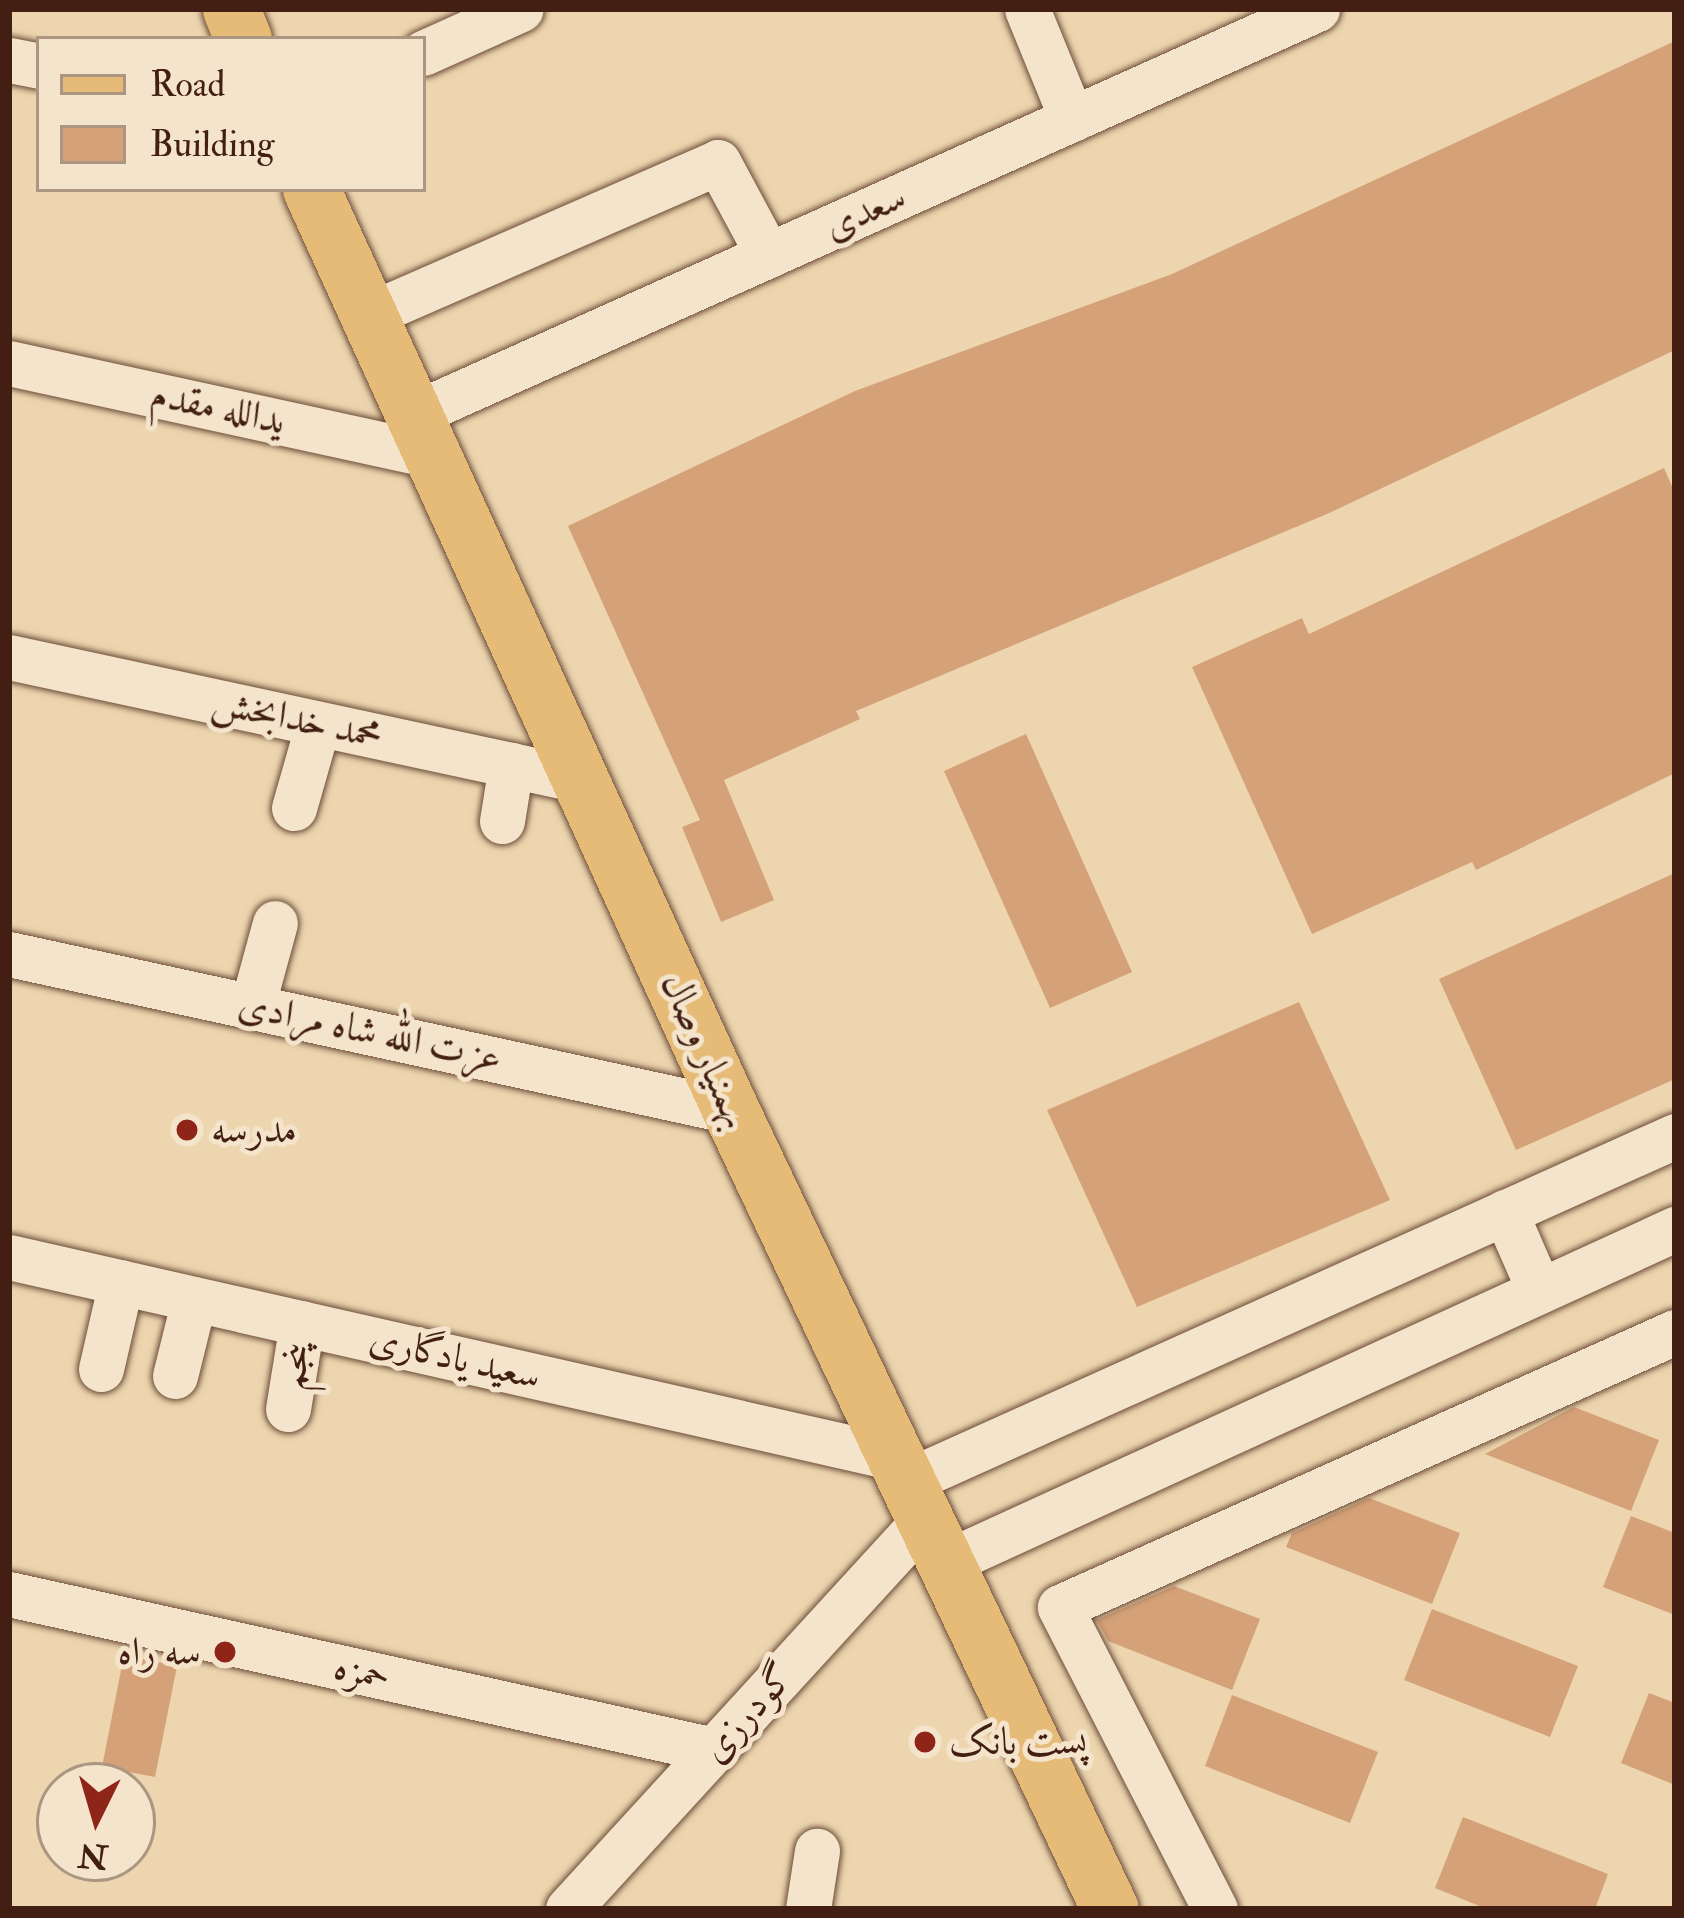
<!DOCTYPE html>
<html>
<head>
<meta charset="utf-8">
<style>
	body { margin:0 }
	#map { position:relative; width:1684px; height:1918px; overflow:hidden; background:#edd6af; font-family:"IM FELL Double Pica",Amiri,serif }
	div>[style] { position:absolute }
	.building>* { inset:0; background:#d5a178 }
	.roads { filter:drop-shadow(0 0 3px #6d4d39) drop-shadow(0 0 3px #6d4d39) }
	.minor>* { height:45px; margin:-22.5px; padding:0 22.5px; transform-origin:22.5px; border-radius:22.5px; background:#f3e4cb }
	.major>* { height:57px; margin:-28.5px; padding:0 28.5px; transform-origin:28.5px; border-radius:28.5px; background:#e6bb78 }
	.dots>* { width:33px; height:33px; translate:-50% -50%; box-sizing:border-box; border:6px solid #f3e4cb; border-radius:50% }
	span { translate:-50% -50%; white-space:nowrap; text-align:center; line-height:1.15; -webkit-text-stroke:10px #f3e4cb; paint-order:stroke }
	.street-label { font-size:39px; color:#421f12 }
	.poi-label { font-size:39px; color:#421f12 }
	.left { translate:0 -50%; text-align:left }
	.right { translate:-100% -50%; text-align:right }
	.frame { position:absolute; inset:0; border:12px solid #421f12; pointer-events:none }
	.legend { position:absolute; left:36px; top:36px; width:390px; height:156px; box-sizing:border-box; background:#f3e4cb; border:3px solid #ac9581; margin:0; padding:15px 21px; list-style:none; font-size:36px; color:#421f12 }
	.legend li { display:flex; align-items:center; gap:24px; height:60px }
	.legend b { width:60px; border:3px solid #ac9581 }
	.north { position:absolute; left:36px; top:1762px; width:120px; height:120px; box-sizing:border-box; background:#f3e4cb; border:3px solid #ac9581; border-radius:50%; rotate:185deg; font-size:33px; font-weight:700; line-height:48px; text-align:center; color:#421f12 }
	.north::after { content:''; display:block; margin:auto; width:42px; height:54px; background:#8f2418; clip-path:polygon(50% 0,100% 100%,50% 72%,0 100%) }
</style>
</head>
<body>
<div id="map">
	<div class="building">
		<i style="clip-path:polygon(1675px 41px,1675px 350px,1327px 514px,856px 711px,860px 719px,724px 780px,774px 900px,721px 922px,682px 827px,700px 820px,568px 526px,855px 391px,1172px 274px)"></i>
		<i style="clip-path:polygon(1664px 468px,1675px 493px,1675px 773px,1476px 870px,1472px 862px,1312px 934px,1192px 667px,1302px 618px,1309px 634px)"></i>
		<i style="clip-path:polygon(1026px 734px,1132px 972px,1050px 1008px,944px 771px)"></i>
		<i style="clip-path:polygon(1675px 873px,1675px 1079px,1516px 1150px,1439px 979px)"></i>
		<i style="clip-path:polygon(1299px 1002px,1390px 1200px,1137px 1307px,1047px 1110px)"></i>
		<i style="clip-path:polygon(1574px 1407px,1659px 1440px,1631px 1511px,1485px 1454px)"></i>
		<i style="clip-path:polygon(1369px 1498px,1460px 1533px,1432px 1604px,1286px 1547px,1292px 1533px)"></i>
		<i style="clip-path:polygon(1631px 1516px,1675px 1533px,1675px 1615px,1603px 1587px)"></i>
		<i style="clip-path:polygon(1174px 1586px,1260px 1619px,1232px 1690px,1108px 1641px,1097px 1620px)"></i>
		<i style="clip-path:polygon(1432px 1609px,1578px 1666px,1550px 1737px,1404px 1680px)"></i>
		<i style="clip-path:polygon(124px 1655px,177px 1666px,155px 1777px,102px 1767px)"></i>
		<i style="clip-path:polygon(1649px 1693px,1675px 1703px,1675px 1785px,1621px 1763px)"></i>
		<i style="clip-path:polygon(1232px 1695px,1378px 1752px,1350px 1823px,1205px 1766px)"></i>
		<i style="clip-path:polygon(1463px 1817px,1608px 1874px,1595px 1909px,1487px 1909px,1435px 1888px)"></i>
	</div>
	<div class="roads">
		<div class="minor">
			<i style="left:1027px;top:9px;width:119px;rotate:67.8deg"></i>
			<i style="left:423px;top:53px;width:107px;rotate:-24.2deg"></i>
			<i style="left:9px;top:60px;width:31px;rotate:11deg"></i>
			<i style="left:366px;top:316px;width:384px;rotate:-23.6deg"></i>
			<i style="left:718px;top:162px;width:106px;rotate:61.7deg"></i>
			<i style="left:9px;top:363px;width:428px;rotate:12.3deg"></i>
			<i style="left:412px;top:415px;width:992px;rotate:-24.16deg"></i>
			<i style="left:9px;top:657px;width:589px;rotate:12.15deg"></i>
			<i style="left:294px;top:808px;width:87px;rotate:-74.1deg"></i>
			<i style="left:502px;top:821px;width:57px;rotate:-80.9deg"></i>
			<i style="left:9px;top:954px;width:739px;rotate:12.27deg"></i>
			<i style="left:252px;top:1007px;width:87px;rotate:-74.7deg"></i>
			<i style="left:1505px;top:1212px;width:85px;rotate:66.4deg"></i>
			<i style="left:9px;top:1257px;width:914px;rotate:12.77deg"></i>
			<i style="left:101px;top:1369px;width:89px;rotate:-77.1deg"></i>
			<i style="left:175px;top:1376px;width:79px;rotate:-76.1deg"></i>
			<i style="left:288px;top:1409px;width:87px;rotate:-80.8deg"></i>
			<i style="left:910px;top:1480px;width:839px;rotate:-24.21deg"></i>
			<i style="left:947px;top:1562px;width:801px;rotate:-24.58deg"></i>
			<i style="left:9px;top:1594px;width:722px;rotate:12.48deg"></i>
			<i style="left:568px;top:1909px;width:532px;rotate:-47.52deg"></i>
			<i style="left:808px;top:1909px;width:59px;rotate:-81.2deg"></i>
			<i style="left:1215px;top:1909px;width:339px;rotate:-117.2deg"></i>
			<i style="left:1060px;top:1607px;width:674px;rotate:-24.09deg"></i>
		</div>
		<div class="major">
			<i style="left:231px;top:9px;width:32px;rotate:68deg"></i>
			<i style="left:311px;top:189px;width:1013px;rotate:65.51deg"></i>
			<i style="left:731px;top:1111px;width:883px;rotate:64.6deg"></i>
		</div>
	</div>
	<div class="dots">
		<i style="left:187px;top:1130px;background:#8f2418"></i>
		<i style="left:225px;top:1652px;background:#8f2418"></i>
		<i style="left:925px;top:1742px;background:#8f2418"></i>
	</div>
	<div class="street-label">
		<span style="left:865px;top:212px;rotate:-24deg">سعدی</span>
		<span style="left:218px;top:408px;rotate:12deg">یدالله مقدم</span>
		<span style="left:297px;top:719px;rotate:12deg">محمد خدابخش</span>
		<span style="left:370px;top:1032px;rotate:12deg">عزت الله شاه مرادی</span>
		<span style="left:705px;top:1051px;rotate:66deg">بهمنیار وصال</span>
		<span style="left:455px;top:1358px;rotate:13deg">سعید یادگاری</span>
		<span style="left:295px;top:1366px;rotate:-81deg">پنجم</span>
		<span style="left:362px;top:1672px;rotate:12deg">حمزه</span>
		<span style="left:748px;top:1713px;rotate:-48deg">گودرزی</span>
	</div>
	<div class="poi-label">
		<span class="left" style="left:211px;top:1130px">مدرسه</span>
		<span class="right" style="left:201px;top:1652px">سه راه</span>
		<span class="left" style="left:949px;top:1742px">پست بانک</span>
	</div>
	<div class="frame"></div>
	<ul class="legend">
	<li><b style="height:15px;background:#e6bb78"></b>Road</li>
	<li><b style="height:33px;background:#d5a178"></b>Building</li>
	</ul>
	<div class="north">N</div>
</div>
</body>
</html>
